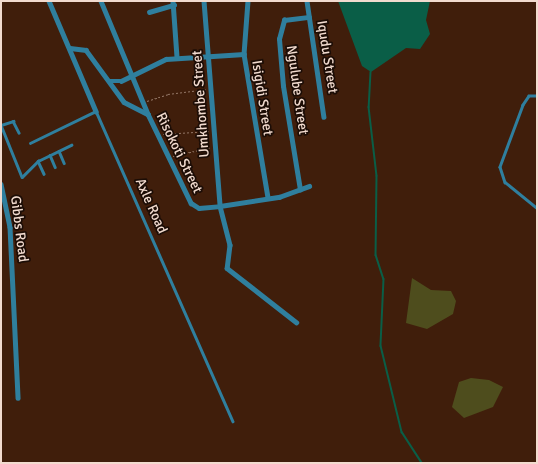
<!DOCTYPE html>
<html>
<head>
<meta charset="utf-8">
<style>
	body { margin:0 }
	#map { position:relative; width:538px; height:464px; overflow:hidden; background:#401e0b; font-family:Signika,sans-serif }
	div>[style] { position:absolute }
	.green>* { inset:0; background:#4e4d1d }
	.water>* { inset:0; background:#0a5e47 }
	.stream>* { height:1.5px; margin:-0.75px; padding:0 0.75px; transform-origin:0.75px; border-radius:0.75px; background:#0a5e47 }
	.path>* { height:1px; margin-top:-0.5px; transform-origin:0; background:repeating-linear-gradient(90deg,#917464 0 2px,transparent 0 4px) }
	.lane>* { height:2.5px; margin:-1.25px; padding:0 1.25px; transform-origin:1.25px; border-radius:1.25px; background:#2f7f9e }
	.street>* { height:4.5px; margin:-2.25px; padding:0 2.25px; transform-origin:2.25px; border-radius:2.25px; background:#2f7f9e }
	span { translate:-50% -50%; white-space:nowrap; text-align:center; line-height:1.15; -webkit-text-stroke:3.5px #1c0d06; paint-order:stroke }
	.street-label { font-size:14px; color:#f2dbcf }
	.frame { position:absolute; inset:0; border:2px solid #f2dbcf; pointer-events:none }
</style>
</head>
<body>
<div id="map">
	<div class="green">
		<i style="clip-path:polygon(412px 278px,431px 290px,451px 291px,456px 301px,453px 314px,427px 329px,406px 323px)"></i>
		<i style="clip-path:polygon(471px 378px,489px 380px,503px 387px,493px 407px,464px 418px,452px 407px,459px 382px)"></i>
	</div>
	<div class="water">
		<i style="clip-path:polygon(338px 1px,430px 1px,426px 20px,430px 34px,420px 49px,406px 48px,371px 72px,362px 66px)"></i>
	</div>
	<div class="stream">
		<i style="left:371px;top:72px;width:35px;rotate:93deg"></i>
		<i style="left:369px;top:107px;width:69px;rotate:83.4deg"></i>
		<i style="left:377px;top:176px;width:79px;rotate:90.7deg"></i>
		<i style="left:376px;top:255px;width:25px;rotate:72deg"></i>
		<i style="left:384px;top:279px;width:67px;rotate:92.6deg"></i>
		<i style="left:381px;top:346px;width:89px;rotate:76.3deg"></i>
		<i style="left:402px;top:432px;width:37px;rotate:57deg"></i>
	</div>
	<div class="path">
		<i style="left:147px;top:101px;width:22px;rotate:-18deg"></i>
		<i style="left:168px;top:94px;width:38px;rotate:-7deg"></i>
		<i style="left:163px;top:134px;width:47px;rotate:-3.7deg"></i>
		<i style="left:173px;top:156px;width:39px;rotate:-13deg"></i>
	</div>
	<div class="lane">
		<i style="left:537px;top:96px;width:8px;rotate:180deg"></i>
		<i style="left:529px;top:96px;width:11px;rotate:124deg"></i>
		<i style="left:523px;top:105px;width:66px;rotate:110.4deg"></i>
		<i style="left:500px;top:167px;width:16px;rotate:72deg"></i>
		<i style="left:505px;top:182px;width:41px;rotate:39.1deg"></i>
		<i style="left:1px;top:125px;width:56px;rotate:68deg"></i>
		<i style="left:22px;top:177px;width:23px;rotate:-45deg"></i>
		<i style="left:38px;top:161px;width:37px;rotate:-26deg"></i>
		<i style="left:1px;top:125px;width:13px;rotate:-18deg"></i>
		<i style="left:13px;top:121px;width:13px;rotate:63deg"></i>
		<i style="left:30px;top:143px;width:73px;rotate:-25.9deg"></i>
		<i style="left:96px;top:111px;width:339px;rotate:66.2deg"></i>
		<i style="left:59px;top:151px;width:13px;rotate:67deg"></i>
		<i style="left:50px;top:155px;width:13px;rotate:67deg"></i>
		<i style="left:38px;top:161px;width:14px;rotate:65deg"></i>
	</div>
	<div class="street">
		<i style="left:49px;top:1px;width:120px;rotate:66.9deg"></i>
		<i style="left:101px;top:1px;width:122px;rotate:67.4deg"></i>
		<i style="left:148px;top:114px;width:99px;rotate:64.2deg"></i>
		<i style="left:191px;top:203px;width:9px;rotate:32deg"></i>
		<i style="left:199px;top:208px;width:21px;rotate:-5deg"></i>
		<i style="left:220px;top:206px;width:60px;rotate:-8.7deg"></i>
		<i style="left:279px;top:197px;width:32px;rotate:-20deg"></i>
		<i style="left:173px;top:1px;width:56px;rotate:85.9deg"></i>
		<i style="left:204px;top:1px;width:206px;rotate:85.5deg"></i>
		<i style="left:220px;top:206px;width:40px;rotate:75.6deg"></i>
		<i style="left:230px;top:245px;width:23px;rotate:97deg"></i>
		<i style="left:227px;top:268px;width:88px;rotate:38deg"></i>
		<i style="left:248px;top:1px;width:53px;rotate:94.3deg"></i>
		<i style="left:244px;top:54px;width:146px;rotate:80.5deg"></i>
		<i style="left:307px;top:1px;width:117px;rotate:81.7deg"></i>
		<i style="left:149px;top:12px;width:26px;rotate:-16deg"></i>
		<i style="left:70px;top:48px;width:16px;rotate:7deg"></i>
		<i style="left:86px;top:50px;width:64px;rotate:53.8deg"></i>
		<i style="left:124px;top:102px;width:27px;rotate:27deg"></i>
		<i style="left:109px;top:81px;width:12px"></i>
		<i style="left:121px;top:81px;width:50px;rotate:-26.1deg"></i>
		<i style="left:166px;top:59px;width:78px;rotate:-3.7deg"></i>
		<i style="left:1px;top:184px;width:44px;rotate:78.2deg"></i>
		<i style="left:10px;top:227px;width:171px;rotate:87.3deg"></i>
		<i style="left:300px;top:190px;width:105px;rotate:-99.3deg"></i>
		<i style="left:283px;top:86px;width:47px;rotate:-94.9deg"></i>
		<i style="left:279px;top:39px;width:20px;rotate:-75deg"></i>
		<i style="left:284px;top:20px;width:25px;rotate:-7deg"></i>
	</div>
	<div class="street-label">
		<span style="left:327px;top:57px;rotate:81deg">Iqudu Street</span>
		<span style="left:297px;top:90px;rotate:82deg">Ngulube Street</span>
		<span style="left:262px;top:98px;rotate:81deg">Isigidi Street</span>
		<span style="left:201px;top:104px;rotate:-94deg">Umkhombe Street</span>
		<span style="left:179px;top:153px;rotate:64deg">Risokoti Street</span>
		<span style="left:151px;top:206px;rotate:66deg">Axle Road</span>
		<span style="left:19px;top:229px;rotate:83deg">Gibbs Road</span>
	</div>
	<div class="frame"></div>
</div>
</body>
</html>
